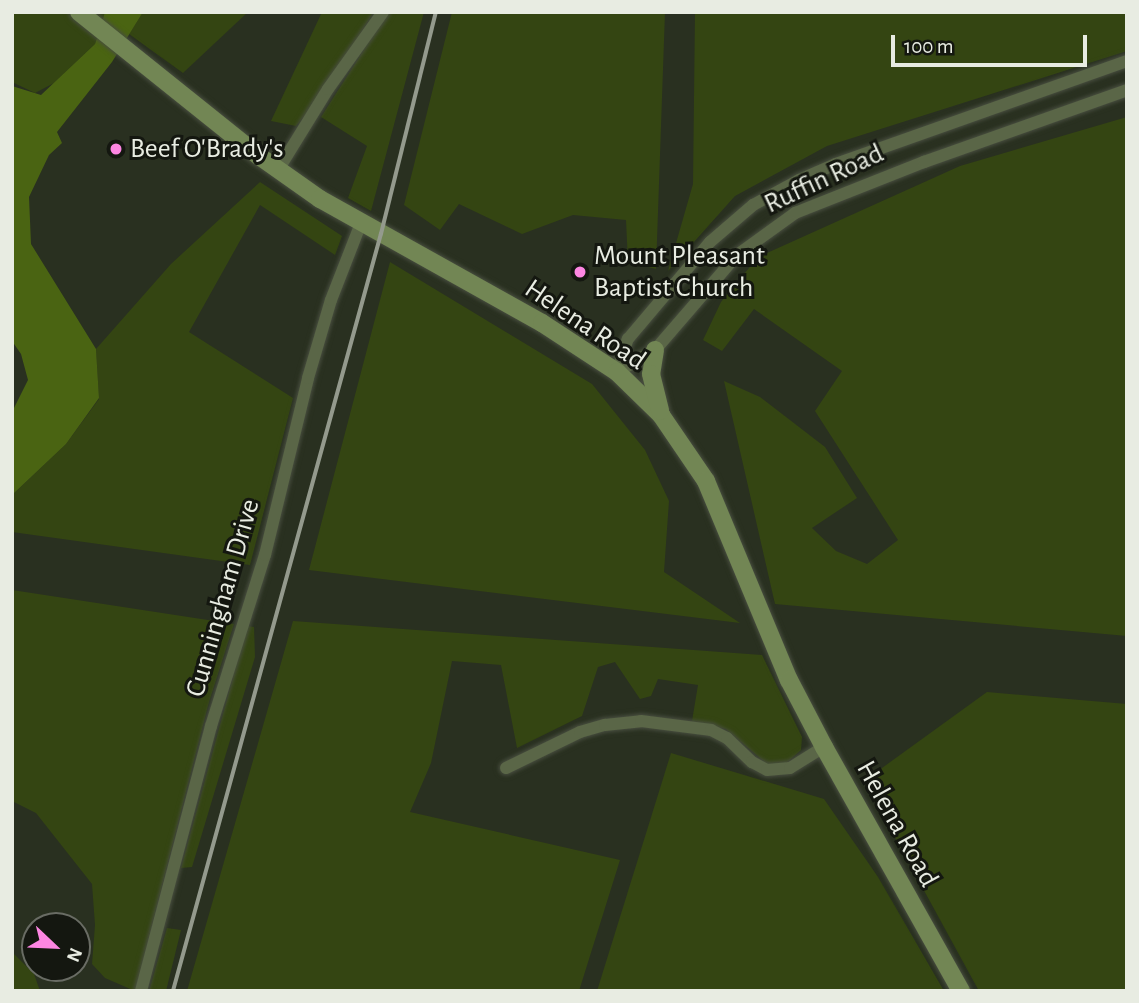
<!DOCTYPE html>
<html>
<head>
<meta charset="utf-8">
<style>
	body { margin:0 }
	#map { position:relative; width:1139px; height:1003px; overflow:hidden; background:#293020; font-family:"Alegreya Sans",sans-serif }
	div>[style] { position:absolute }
	.green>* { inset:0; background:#344512 }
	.water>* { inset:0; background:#4a6412 }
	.roads { filter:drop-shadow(0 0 2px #484e3f) drop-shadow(0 0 2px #484e3f) }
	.street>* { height:12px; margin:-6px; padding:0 6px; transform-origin:6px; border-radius:6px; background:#5a6647 }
	.secondary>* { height:18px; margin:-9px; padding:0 9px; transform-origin:9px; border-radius:9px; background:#728654 }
	.rail>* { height:3.5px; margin:-1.75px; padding:0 1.75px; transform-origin:1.75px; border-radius:1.75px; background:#949a8d }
	.dots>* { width:19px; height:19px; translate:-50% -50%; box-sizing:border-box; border:4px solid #141710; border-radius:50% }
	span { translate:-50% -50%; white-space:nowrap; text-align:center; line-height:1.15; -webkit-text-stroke:6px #141710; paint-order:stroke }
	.poi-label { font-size:28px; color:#e8ece2 }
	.left { translate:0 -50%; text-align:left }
	.street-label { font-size:28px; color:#e8ece2 }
	.frame { position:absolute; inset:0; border:14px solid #e8ece2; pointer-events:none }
	.north { position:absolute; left:21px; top:912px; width:70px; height:70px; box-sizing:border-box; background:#141710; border:2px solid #696c64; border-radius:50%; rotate:113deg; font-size:19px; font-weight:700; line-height:28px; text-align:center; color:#e8ece2 }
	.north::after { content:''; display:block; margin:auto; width:24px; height:32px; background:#fd86e2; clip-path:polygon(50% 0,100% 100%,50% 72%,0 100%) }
	.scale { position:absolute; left:891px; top:35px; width:196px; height:32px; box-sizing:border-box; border:4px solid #e8ece2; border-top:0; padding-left:9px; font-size:21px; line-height:24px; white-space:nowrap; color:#e8ece2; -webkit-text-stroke:5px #141710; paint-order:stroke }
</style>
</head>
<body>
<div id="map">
	<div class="green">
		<i style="clip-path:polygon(12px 12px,105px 12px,95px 44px,54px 83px,35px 93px,12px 82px)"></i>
		<i style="clip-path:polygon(143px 12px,248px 12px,183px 73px,129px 34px)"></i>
		<i style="clip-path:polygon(322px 12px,374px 12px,318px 99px,296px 126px,271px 121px)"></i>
		<i style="clip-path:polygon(388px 12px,424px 12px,371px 211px,348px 198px,367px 146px,321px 117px)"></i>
		<i style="clip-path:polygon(452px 12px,665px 12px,656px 269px,628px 262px,626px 220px,573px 215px,522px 234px,459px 204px,440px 230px,404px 205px)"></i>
		<i style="clip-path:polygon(695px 12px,1127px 12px,1127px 51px,827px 146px,735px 196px,668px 271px,693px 184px)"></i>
		<i style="clip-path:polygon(1127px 117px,1127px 636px,775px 604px,724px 381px,760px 397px,825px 447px,857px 498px,812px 528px,836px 551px,867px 564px,898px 540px,815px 411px,842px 371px,754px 309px,722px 351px,703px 340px,721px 302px,758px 257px,960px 166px)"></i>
		<i style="clip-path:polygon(260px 182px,342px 236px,335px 255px,260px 205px,189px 332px,293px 398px,250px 565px,12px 532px,12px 495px,66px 444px,99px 399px,96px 349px,171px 264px)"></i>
		<i style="clip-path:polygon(390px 262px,592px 384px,645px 450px,669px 501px,664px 572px,740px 623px,309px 570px)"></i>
		<i style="clip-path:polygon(12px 590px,234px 624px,209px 702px,135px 991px,105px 978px,92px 964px,95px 925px,92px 884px,36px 813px,12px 801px)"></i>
		<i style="clip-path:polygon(293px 621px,762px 655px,802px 737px,801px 750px,782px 767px,767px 764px,726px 729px,692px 721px,698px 685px,658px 679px,651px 696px,640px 699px,615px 662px,598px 667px,582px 716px,517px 748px,501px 665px,452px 661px,431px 763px,410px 812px,620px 860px,579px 991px,187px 991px)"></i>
		<i style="clip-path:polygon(247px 626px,254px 627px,255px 657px,192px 867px,181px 868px)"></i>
		<i style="clip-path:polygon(987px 692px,1127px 704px,1127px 991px,979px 991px,864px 781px)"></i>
		<i style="clip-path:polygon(671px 753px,824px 799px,878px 877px,944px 991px,597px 991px)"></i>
		<i style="clip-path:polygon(167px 928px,181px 930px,166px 991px,149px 991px)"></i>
		<i style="clip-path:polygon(12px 952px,34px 974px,40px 991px,12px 991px)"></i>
	</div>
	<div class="water">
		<i style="clip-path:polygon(105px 12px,143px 12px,112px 62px,57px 132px,62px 143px,49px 155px,29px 197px,31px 244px,96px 349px,99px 398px,66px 444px,12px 495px,12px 412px,28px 380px,21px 354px,12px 341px,12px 86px,41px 95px,95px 44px)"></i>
	</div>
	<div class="roads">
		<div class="street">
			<i style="left:278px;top:170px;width:95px;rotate:-58.3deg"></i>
			<i style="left:328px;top:89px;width:95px;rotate:-54.5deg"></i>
			<i style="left:617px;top:372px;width:35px;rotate:-72deg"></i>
			<i style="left:628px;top:339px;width:127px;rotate:-49.8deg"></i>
			<i style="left:710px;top:242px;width:57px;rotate:-40.7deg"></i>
			<i style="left:753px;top:205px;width:52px;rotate:-28.5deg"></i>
			<i style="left:799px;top:180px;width:40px;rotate:-23.4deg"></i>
			<i style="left:836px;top:164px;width:309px;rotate:-19.5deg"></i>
			<i style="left:617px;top:372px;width:44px;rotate:-30.1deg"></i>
			<i style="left:655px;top:350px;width:125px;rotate:-49.2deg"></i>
			<i style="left:737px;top:255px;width:72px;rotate:-35.9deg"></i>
			<i style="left:795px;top:213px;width:139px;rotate:-21.6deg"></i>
			<i style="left:924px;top:162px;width:215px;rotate:-19.5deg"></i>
			<i style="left:506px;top:768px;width:82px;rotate:-25.9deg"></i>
			<i style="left:580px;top:732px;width:26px;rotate:-16deg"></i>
			<i style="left:605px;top:725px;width:36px;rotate:-6deg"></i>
			<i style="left:641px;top:721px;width:71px;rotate:7.3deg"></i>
			<i style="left:711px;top:730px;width:18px;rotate:27deg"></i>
			<i style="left:727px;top:738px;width:35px;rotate:44deg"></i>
			<i style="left:752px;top:762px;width:17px;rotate:28deg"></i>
			<i style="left:767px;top:770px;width:23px;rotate:-5deg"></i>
			<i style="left:790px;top:768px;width:40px;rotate:-32deg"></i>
			<i style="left:141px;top:991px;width:274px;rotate:-75.2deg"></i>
			<i style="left:211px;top:726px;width:179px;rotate:-72.5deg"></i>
			<i style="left:265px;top:555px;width:182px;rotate:-76.3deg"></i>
			<i style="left:308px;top:378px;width:81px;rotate:-73.6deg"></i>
			<i style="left:331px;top:300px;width:83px;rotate:-68.7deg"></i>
		</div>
		<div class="secondary">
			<i style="left:79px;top:12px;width:231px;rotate:38.7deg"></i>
			<i style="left:259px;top:156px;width:75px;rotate:35.2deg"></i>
			<i style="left:320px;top:199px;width:254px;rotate:29.2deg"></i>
			<i style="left:542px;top:323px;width:90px;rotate:33.2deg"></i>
			<i style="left:617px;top:372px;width:62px;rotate:44.3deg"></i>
			<i style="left:661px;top:415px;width:80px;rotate:55.7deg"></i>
			<i style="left:706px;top:481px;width:216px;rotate:67.4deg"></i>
			<i style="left:789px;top:680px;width:76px;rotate:62.4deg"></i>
			<i style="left:824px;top:747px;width:280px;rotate:60.7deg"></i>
			<i style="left:655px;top:350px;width:24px;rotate:99deg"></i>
			<i style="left:651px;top:374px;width:38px;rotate:76deg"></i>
		</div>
	</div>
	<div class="rail">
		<i style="left:173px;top:991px;width:785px;rotate:-74.64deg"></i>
		<i style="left:381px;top:234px;width:229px;rotate:-76.1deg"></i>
	</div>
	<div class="dots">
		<i style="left:116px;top:149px;background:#fd86e2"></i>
		<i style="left:580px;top:272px;background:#fd86e2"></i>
	</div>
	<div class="poi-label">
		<span class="left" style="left:130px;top:149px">Beef O'Brady's</span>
		<span class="left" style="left:594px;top:272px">Mount Pleasant<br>Baptist Church</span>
	</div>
	<div class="street-label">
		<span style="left:824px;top:179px;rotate:-25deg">Ruffin Road</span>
		<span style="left:585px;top:325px;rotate:34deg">Helena Road</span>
		<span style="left:223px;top:598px;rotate:-74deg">Cunningham Drive</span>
		<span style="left:897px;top:824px;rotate:61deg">Helena Road</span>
	</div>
	<div class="frame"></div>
	<div class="north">N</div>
	<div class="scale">100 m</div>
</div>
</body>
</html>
